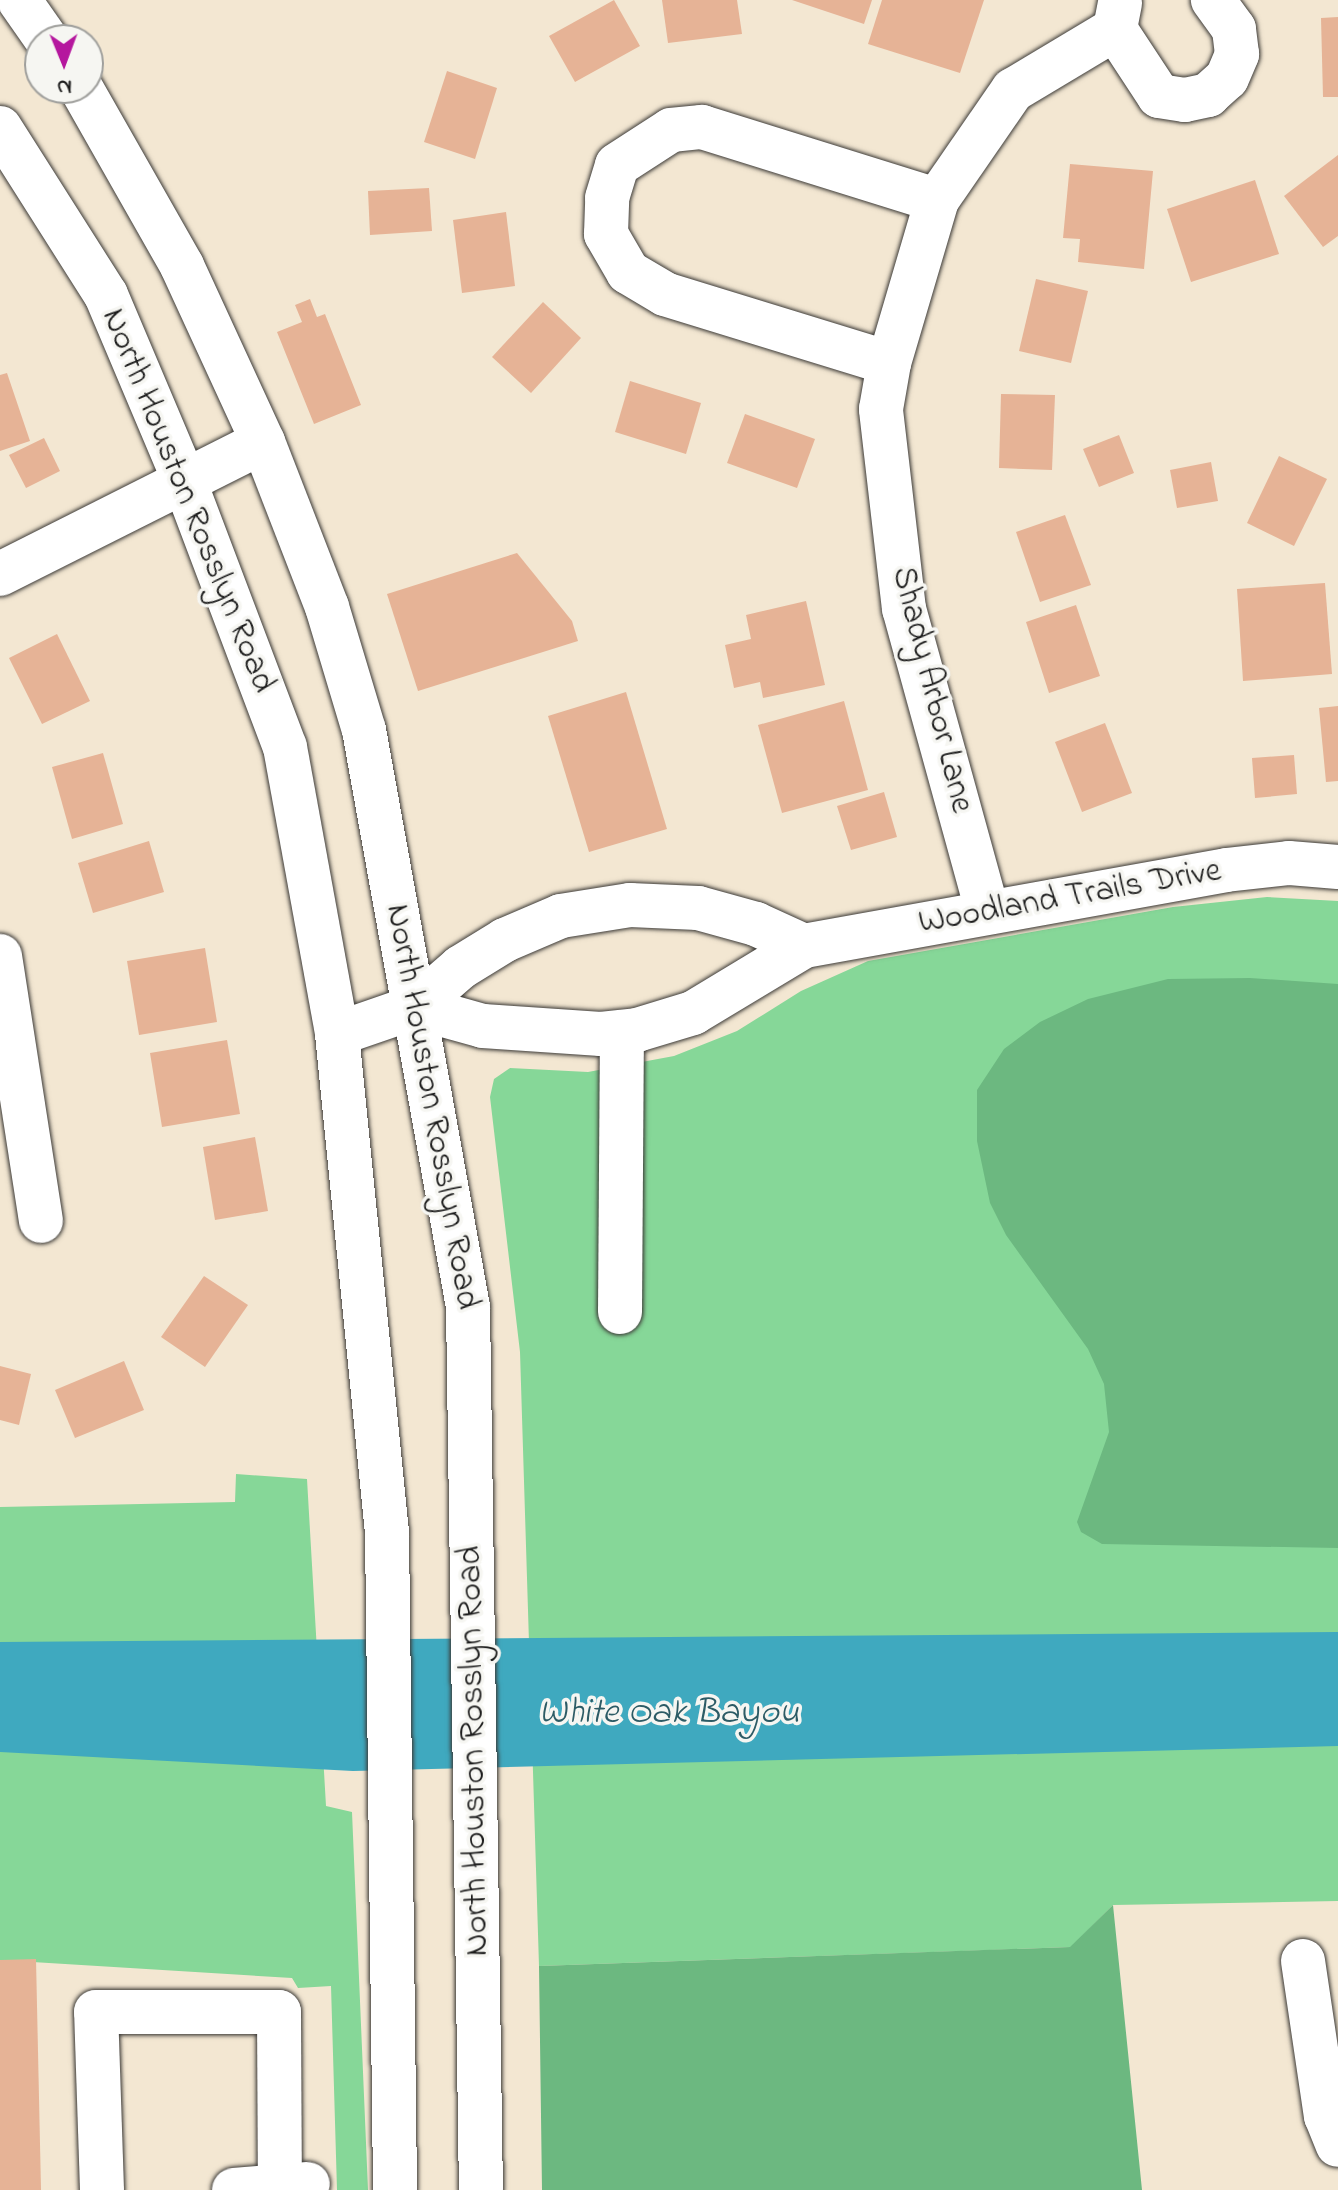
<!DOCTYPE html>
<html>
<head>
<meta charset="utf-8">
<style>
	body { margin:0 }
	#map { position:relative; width:1338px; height:2190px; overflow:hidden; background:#f3e7d2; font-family:"Indie Flower",sans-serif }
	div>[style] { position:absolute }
	.green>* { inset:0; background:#86d798 }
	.forest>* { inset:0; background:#6cb880 }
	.water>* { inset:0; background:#3fa9bf }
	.building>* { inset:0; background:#e6b396 }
	.roads { filter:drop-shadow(0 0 2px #3c3a37) drop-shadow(0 0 2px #3c3a37) }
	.minor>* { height:44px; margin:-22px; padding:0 22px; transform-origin:22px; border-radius:22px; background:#fff }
	.major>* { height:44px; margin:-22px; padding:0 22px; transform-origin:22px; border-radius:22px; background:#fff }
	span { translate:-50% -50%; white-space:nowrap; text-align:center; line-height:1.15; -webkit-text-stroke:7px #f6f6f2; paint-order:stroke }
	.street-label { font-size:34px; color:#1c1c1c }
	.water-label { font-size:36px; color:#2c5b65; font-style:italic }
	.north { position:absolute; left:24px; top:24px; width:80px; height:80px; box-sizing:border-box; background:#f6f6f2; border:2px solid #9f9f9c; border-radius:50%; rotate:179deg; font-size:22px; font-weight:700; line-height:32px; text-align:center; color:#1c1c1c }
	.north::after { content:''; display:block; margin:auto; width:28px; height:36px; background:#b5179e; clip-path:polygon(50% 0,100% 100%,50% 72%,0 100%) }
</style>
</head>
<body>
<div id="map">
	<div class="green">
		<i style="clip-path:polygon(1267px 897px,1338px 901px,1338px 1901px,1113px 1905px,1071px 1947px,539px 1966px,520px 1352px,490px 1097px,494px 1079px,510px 1068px,588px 1072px,674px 1056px,737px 1031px,801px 991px,868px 961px,1173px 907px)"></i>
		<i style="clip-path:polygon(236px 1474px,307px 1479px,326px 1806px,352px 1812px,368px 2190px,337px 2190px,331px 1986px,298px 1988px,292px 1978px,0 1960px,0 1507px,235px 1502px)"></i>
	</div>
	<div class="forest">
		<i style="clip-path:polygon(1250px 978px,1338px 984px,1338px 1548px,1102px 1544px,1081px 1532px,1077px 1522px,1109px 1432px,1104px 1384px,1088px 1349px,1006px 1235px,990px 1203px,977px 1141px,977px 1090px,1004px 1049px,1040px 1022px,1088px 999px,1168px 979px)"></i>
		<i style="clip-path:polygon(1113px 1905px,1142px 2190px,542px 2190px,539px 1966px,1070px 1947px)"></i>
	</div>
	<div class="water">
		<i style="clip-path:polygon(1338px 1632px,1338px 1746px,353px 1771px,0 1752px,0 1642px)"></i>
	</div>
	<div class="building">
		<i style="clip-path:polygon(614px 0,640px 46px,575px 82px,549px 36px)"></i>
		<i style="clip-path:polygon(662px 0,737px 0,742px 34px,668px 43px)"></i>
		<i style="clip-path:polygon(792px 0,872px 0,864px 24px)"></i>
		<i style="clip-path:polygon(882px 0,984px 0,960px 73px,868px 44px)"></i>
		<i style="clip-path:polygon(1338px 17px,1338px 97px,1323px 97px,1321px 18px)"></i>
		<i style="clip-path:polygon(447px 71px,497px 88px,475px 159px,424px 142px)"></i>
		<i style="clip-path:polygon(1338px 155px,1338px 236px,1323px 247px,1284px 196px)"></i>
		<i style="clip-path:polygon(1070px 164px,1153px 171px,1144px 269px,1078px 262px,1080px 239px,1063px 238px)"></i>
		<i style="clip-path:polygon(1255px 180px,1279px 254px,1191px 282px,1167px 209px)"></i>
		<i style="clip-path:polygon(429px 188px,432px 231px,370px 235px,368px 191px)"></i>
		<i style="clip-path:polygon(506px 212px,515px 286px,462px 293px,453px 220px)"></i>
		<i style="clip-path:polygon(1036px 279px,1088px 291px,1071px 363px,1019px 351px)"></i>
		<i style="clip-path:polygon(310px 299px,317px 317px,325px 314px,361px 405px,314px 424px,277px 332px,302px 322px,295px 305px)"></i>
		<i style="clip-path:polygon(543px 302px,581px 338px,531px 393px,492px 357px)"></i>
		<i style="clip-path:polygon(7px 373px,30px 441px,0 451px,0 375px)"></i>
		<i style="clip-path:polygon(630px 381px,701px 403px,686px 454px,615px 432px)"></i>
		<i style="clip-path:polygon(1001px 394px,1055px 395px,1052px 470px,999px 468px)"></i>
		<i style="clip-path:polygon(745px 414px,815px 439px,797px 488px,727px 463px)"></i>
		<i style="clip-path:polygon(1119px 435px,1134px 473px,1099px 487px,1083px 449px)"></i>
		<i style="clip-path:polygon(44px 438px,60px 471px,26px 488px,9px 455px)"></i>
		<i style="clip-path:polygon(1279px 456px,1327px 479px,1294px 546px,1247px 523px)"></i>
		<i style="clip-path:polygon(1211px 462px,1218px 501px,1177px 508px,1170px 470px)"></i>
		<i style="clip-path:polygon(1065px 515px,1091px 585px,1040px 602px,1016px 532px)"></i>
		<i style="clip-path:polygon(517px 553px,572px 621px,578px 641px,418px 691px,387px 594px)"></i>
		<i style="clip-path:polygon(1325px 583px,1332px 674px,1243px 681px,1237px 589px)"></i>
		<i style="clip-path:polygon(806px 601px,825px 685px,763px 698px,760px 682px,734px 688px,725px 645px,751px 639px,746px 615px)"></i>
		<i style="clip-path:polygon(1076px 605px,1100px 676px,1049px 693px,1026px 622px)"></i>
		<i style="clip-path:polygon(57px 634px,90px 701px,42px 724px,9px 658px)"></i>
		<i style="clip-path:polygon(626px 692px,667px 829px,589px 852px,548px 716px)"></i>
		<i style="clip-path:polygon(844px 701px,868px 790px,782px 813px,758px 725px)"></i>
		<i style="clip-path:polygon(1338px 706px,1338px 781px,1326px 782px,1319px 708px)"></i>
		<i style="clip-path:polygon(1105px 723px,1132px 793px,1082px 812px,1055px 742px)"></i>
		<i style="clip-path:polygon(103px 753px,123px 824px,72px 839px,52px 767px)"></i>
		<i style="clip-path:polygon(1294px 755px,1297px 794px,1255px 798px,1252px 758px)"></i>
		<i style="clip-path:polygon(884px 792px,897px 837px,851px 850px,837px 806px)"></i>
		<i style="clip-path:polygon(149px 841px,164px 892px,93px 913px,78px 863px)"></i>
		<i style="clip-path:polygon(205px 948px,217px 1022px,139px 1035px,127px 961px)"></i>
		<i style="clip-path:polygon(227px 1040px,240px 1114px,162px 1127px,150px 1053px)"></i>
		<i style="clip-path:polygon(255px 1137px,268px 1211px,215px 1220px,203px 1147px)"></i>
		<i style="clip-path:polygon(204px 1276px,248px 1305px,205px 1367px,161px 1337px)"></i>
		<i style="clip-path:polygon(124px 1361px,144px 1410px,75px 1438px,55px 1390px)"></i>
		<i style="clip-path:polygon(0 1366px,31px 1374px,19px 1425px,0 1420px)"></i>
		<i style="clip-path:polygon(36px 1959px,41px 2190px,0 2190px,0 1960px)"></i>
	</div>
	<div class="roads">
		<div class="minor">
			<i style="left:1120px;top:3px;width:26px;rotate:101deg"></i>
			<i style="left:1115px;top:29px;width:80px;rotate:56.7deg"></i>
			<i style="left:1159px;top:96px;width:26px;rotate:9deg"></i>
			<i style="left:1185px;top:100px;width:24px;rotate:-12deg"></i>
			<i style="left:1208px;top:95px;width:25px;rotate:-42deg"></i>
			<i style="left:1227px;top:78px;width:26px;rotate:-67deg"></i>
			<i style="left:1237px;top:54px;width:25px;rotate:-97deg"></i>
			<i style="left:1234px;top:29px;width:36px;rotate:-126deg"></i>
			<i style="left:889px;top:363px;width:234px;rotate:-162.9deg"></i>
			<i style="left:665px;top:294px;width:43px;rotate:-149.3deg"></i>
			<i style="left:628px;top:272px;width:44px;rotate:-120.1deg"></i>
			<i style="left:606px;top:234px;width:36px;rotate:-88deg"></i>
			<i style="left:607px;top:198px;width:34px;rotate:-73deg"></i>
			<i style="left:617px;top:165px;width:64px;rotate:-32.9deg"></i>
			<i style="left:671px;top:130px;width:31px;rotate:-6deg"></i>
			<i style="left:702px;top:127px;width:246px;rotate:17.3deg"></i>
			<i style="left:0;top:574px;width:294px;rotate:-26.7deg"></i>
			<i style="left:987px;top:910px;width:312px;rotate:-105.4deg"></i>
			<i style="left:904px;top:609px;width:201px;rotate:-96.6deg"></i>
			<i style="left:881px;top:409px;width:47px;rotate:-80.1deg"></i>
			<i style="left:889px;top:363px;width:170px;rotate:-73.6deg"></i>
			<i style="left:937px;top:200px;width:134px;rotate:-55.4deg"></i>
			<i style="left:1013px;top:90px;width:119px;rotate:-30.9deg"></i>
			<i style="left:804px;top:946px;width:53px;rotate:-155.4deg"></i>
			<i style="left:756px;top:924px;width:60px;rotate:-164.6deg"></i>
			<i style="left:698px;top:908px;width:68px;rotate:-177.5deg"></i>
			<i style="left:630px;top:905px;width:70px;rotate:170.9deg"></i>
			<i style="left:561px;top:916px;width:61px;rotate:156.8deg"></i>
			<i style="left:505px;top:940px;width:52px;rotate:148.5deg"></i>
			<i style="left:461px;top:967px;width:61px;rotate:139deg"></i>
			<i style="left:415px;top:1007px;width:71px;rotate:15.6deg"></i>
			<i style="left:483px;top:1026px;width:118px;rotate:3.9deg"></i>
			<i style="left:601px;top:1034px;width:36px;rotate:-6deg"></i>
			<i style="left:637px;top:1030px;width:59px;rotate:-16.9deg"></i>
			<i style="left:693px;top:1013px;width:130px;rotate:-31.1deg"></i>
			<i style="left:804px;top:946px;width:429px;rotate:-10.2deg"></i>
			<i style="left:1226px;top:870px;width:63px;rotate:-6.3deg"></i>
			<i style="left:1289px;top:863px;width:49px;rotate:4.7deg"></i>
			<i style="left:0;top:956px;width:268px;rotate:81.2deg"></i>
			<i style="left:337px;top:1034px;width:83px;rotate:-19.1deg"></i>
			<i style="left:620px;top:1312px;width:280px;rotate:-89.6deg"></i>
			<i style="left:1303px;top:1961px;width:157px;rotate:81.6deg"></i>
			<i style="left:1326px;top:2116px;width:31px;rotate:68deg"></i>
			<i style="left:102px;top:2190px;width:178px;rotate:-91.9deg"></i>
			<i style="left:96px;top:2012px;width:183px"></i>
			<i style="left:279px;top:2012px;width:173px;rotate:89.7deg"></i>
			<i style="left:234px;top:2190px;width:74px;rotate:-4.6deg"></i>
		</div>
		<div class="major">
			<i style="left:19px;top:0;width:49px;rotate:55deg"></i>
			<i style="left:81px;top:88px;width:205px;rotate:60.4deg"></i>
			<i style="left:182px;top:266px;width:194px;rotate:65.3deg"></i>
			<i style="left:263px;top:442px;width:177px;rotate:68.8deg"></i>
			<i style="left:327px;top:607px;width:128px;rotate:73.3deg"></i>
			<i style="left:364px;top:730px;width:586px;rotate:79.78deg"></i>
			<i style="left:468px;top:1307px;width:883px;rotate:89.16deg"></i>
			<i style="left:0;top:128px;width:198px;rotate:57.6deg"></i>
			<i style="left:106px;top:295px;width:201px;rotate:67.1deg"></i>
			<i style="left:184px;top:480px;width:285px;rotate:69.3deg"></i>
			<i style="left:285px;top:747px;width:292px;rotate:79.7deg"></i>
			<i style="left:337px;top:1034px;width:501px;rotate:84.27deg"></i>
			<i style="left:387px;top:1532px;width:658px;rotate:89.3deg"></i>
		</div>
	</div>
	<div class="street-label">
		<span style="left:187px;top:501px;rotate:68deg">North Houston Rosslyn Road</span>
		<span style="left:931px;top:690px;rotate:76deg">Shady Arbor Lane</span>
		<span style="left:1070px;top:898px;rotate:-10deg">Woodland Trails Drive</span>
		<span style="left:431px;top:1107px;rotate:80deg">North Houston Rosslyn Road</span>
		<span style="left:475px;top:1751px;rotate:-91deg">North Houston Rosslyn Road</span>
	</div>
	<div class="water-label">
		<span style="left:669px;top:1714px">White Oak Bayou</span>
	</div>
	<div class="north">N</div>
</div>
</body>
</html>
